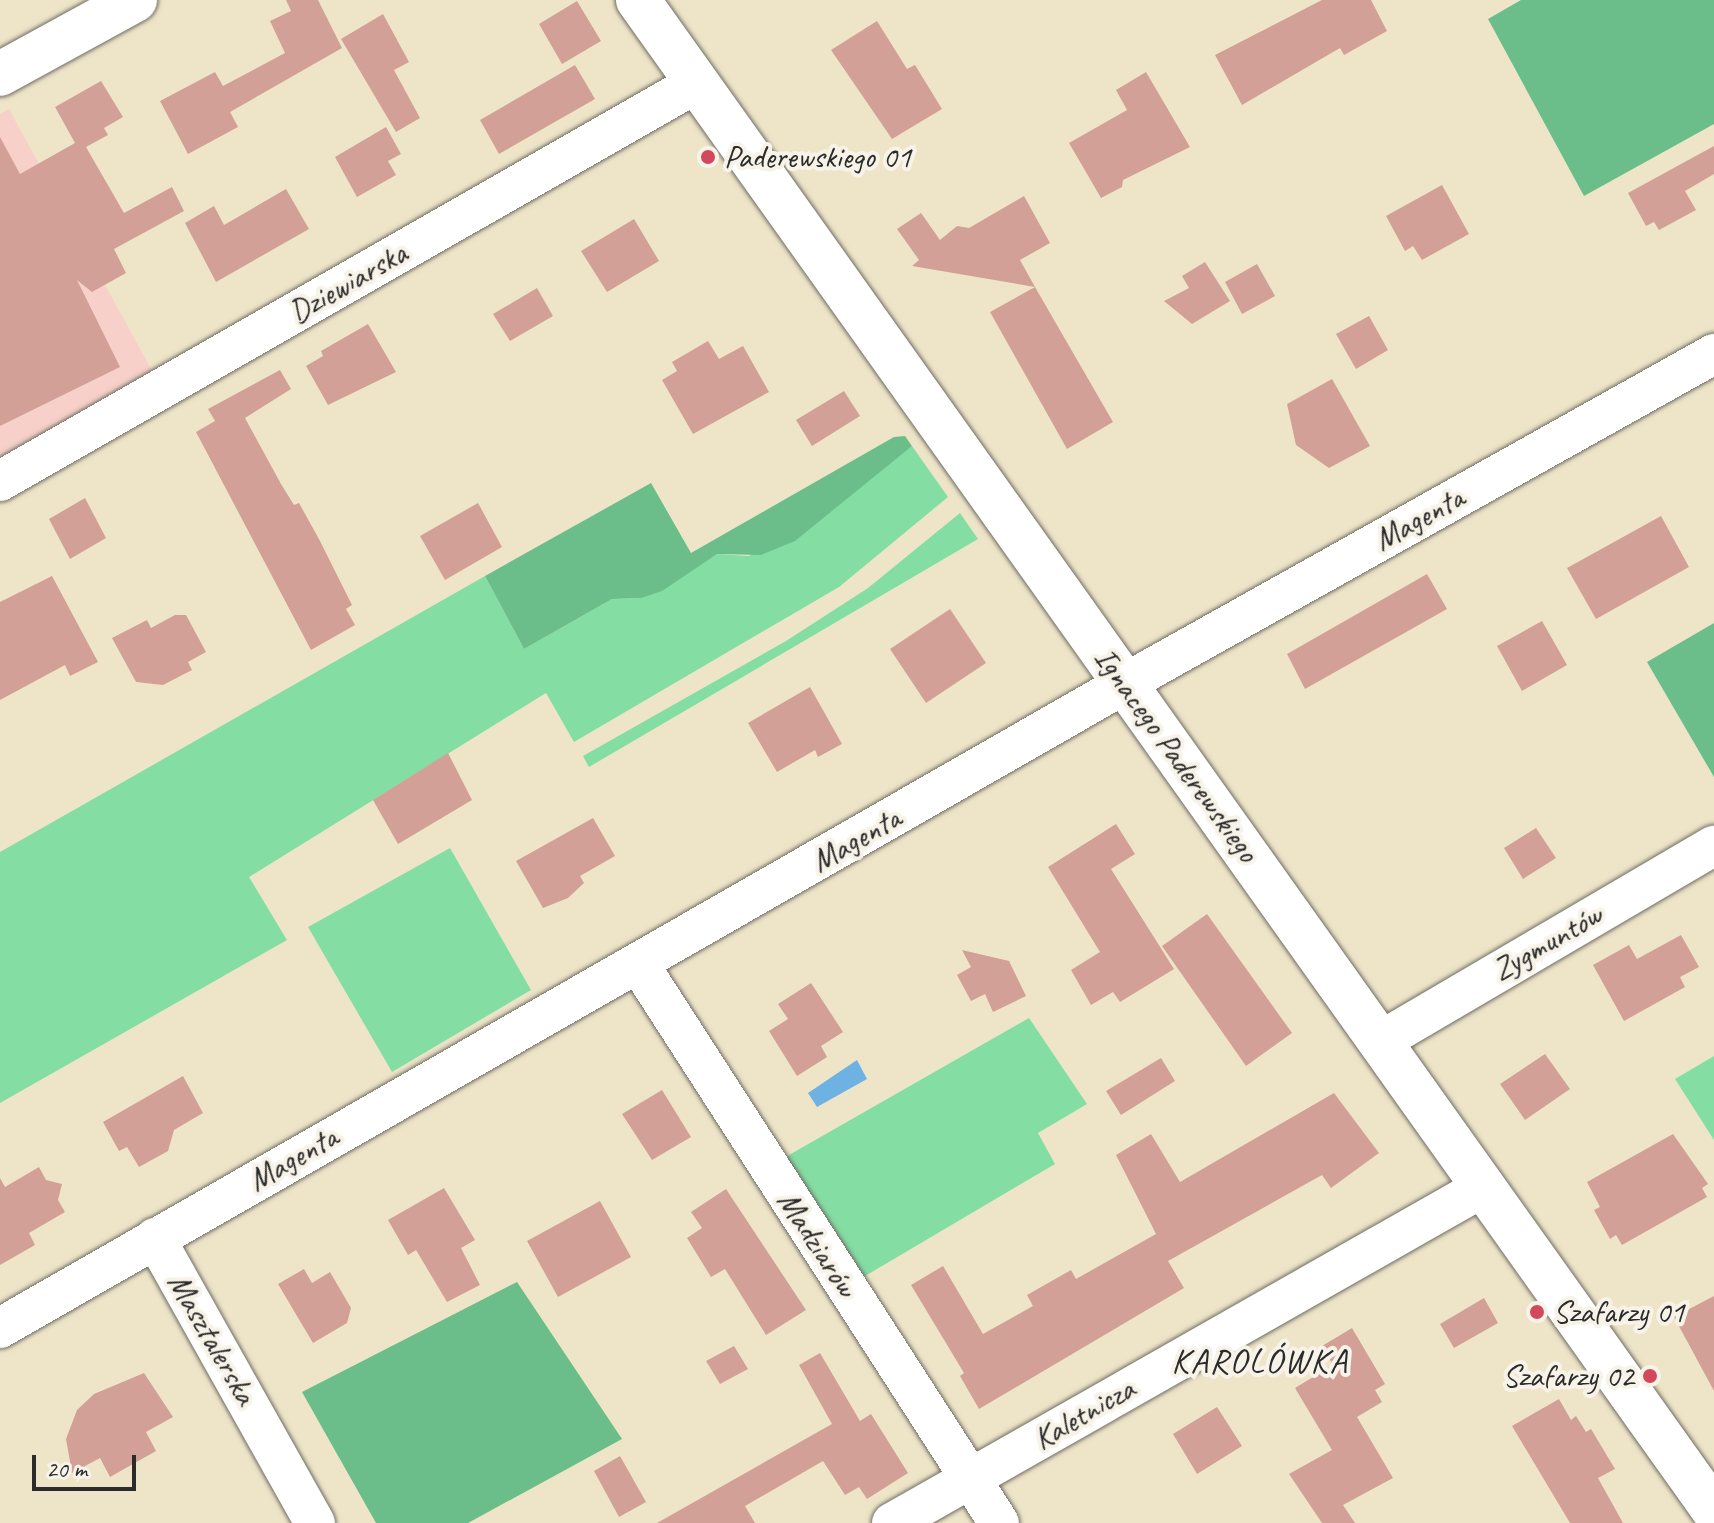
<!DOCTYPE html>
<html>
<head>
<meta charset="utf-8">
<style>
	body { margin:0 }
	#map { position:relative; width:1714px; height:1523px; overflow:hidden; background:#eee5c9; font-family:Caveat,sans-serif }
	div>[style] { position:absolute }
	.built>* { inset:0; background:#f7d1c9 }
	.green>* { inset:0; background:#84dea4 }
	.forest>* { inset:0; background:#6bbd8a }
	.water>* { inset:0; background:#6eb2e4 }
	.building>* { inset:0; background:#d2a096 }
	.roads { filter:drop-shadow(0 0 2px #6f6c62) drop-shadow(0 0 2px #6f6c62) }
	.street>* { height:40px; margin:-20px; padding:0 20px; transform-origin:20px; border-radius:20px; background:#fff }
	.secondary>* { height:44px; margin:-22px; padding:0 22px; transform-origin:22px; border-radius:22px; background:#fff }
	.dots>* { width:22px; height:22px; translate:-50% -50%; box-sizing:border-box; border:4px solid #f7f3e8; border-radius:50% }
	span { translate:-50% -50%; white-space:nowrap; text-align:center; line-height:1.15; -webkit-text-stroke:8px #f7f3e8; paint-order:stroke }
	.poi-label { font-size:32px; color:#2b2b2b }
	.left { translate:0 -50%; text-align:left }
	.right { translate:-100% -50%; text-align:right }
	.street-label { font-size:32px; color:#2b2b2b }
	.neighbourhood-label { font-size:34px; color:#2b2b2b; letter-spacing:2px }
	.scale { position:absolute; left:32px; top:1455px; width:104px; height:36px; box-sizing:border-box; border:4px solid #2b2b2b; border-top:0; padding-left:10px; font-size:24px; line-height:28px; white-space:nowrap; color:#2b2b2b; -webkit-text-stroke:6px #f7f3e8; paint-order:stroke }
</style>
</head>
<body>
<div id="map">
	<div class="built">
		<i style="clip-path:polygon(9px 109px,155px 376px,0 466px,0 114px)"></i>
	</div>
	<div class="green">
		<i style="clip-path:polygon(912px 446px,948px 497px,839px 587px,574px 742px,546px 693px,249px 877px,287px 940px,0 1103px,0 852px,485px 576px,524px 649px,612px 599px,641px 598px,717px 554px,749px 556px)"></i>
		<i style="clip-path:polygon(960px 513px,978px 539px,589px 767px,583px 756px,786px 641px,868px 588px)"></i>
		<i style="clip-path:polygon(450px 848px,531px 990px,392px 1072px,308px 927px)"></i>
		<i style="clip-path:polygon(1029px 1018px,1087px 1104px,1038px 1133px,1055px 1164px,860px 1279px,782px 1159px)"></i>
		<i style="clip-path:polygon(1714px 1056px,1714px 1140px,1675px 1079px)"></i>
	</div>
	<div class="forest">
		<i style="clip-path:polygon(1521px 0,1714px 0,1714px 124px,1584px 196px,1488px 19px)"></i>
		<i style="clip-path:polygon(905px 436px,912px 446px,795px 541px,761px 555px,717px 554px,662px 591px,641px 598px,612px 599px,524px 649px,485px 576px,651px 483px,691px 553px,894px 437px)"></i>
		<i style="clip-path:polygon(1714px 623px,1714px 777px,1647px 662px)"></i>
		<i style="clip-path:polygon(517px 1282px,622px 1439px,468px 1523px,376px 1523px,302px 1392px)"></i>
	</div>
	<div class="water">
		<i style="clip-path:polygon(857px 1060px,867px 1079px,817px 1107px,808px 1093px)"></i>
	</div>
	<div class="building">
		<i style="clip-path:polygon(286px 0,318px 0,342px 48px,230px 112px,238px 127px,188px 154px,160px 101px,215px 72px,223px 86px,285px 53px,270px 21px,291px 11px)"></i>
		<i style="clip-path:polygon(1322px 0,1371px 0,1387px 31px,1344px 55px,1340px 48px,1242px 105px,1215px 55px)"></i>
		<i style="clip-path:polygon(577px 1px,601px 41px,562px 64px,539px 24px)"></i>
		<i style="clip-path:polygon(383px 14px,409px 62px,394px 70px,420px 118px,396px 132px,341px 39px)"></i>
		<i style="clip-path:polygon(877px 21px,907px 69px,915px 65px,942px 109px,892px 139px,831px 50px)"></i>
		<i style="clip-path:polygon(575px 65px,595px 99px,499px 154px,480px 120px)"></i>
		<i style="clip-path:polygon(1146px 72px,1190px 147px,1123px 180px,1122px 187px,1101px 198px,1069px 143px,1127px 110px,1116px 90px)"></i>
		<i style="clip-path:polygon(101px 81px,123px 117px,104px 128px,108px 135px,86px 147px,124px 213px,172px 187px,184px 211px,114px 249px,126px 273px,92px 292px,77px 280px,120px 367px,0 426px,0 137px,20px 174px,75px 143px,55px 107px)"></i>
		<i style="clip-path:polygon(386px 127px,401px 154px,388px 161px,396px 175px,357px 197px,335px 157px)"></i>
		<i style="clip-path:polygon(1714px 146px,1714px 174px,1685px 191px,1696px 210px,1659px 230px,1654px 222px,1646px 226px,1628px 193px)"></i>
		<i style="clip-path:polygon(1442px 185px,1469px 234px,1422px 260px,1413px 246px,1405px 251px,1386px 216px)"></i>
		<i style="clip-path:polygon(286px 189px,309px 229px,216px 282px,185px 223px,214px 206px,224px 225px)"></i>
		<i style="clip-path:polygon(1024px 196px,1050px 243px,1020px 260px,1035px 287px,912px 266px,919px 260px,897px 229px,921px 213px,940px 240px,957px 226px,969px 228px)"></i>
		<i style="clip-path:polygon(634px 219px,659px 261px,607px 292px,581px 251px)"></i>
		<i style="clip-path:polygon(1205px 262px,1230px 301px,1192px 324px,1164px 301px,1189px 288px,1182px 276px)"></i>
		<i style="clip-path:polygon(1257px 264px,1275px 296px,1242px 314px,1225px 282px)"></i>
		<i style="clip-path:polygon(1035px 287px,1113px 422px,1067px 449px,990px 312px)"></i>
		<i style="clip-path:polygon(537px 288px,553px 316px,510px 341px,493px 314px)"></i>
		<i style="clip-path:polygon(1369px 316px,1388px 350px,1356px 369px,1336px 334px)"></i>
		<i style="clip-path:polygon(368px 324px,396px 372px,328px 405px,306px 366px,323px 356px,321px 351px)"></i>
		<i style="clip-path:polygon(708px 341px,719px 359px,743px 346px,769px 392px,693px 434px,662px 380px,677px 371px,672px 362px)"></i>
		<i style="clip-path:polygon(280px 370px,291px 389px,245px 418px,281px 484px,294px 505px,299px 503px,320px 541px,352px 605px,346px 609px,355px 625px,311px 650px,196px 432px,215px 421px,208px 409px)"></i>
		<i style="clip-path:polygon(1332px 379px,1370px 446px,1329px 468px,1296px 445px,1287px 404px)"></i>
		<i style="clip-path:polygon(844px 391px,860px 416px,812px 446px,796px 420px)"></i>
		<i style="clip-path:polygon(85px 498px,106px 538px,70px 559px,49px 519px)"></i>
		<i style="clip-path:polygon(478px 503px,502px 547px,445px 580px,420px 536px)"></i>
		<i style="clip-path:polygon(1661px 516px,1689px 567px,1596px 619px,1567px 568px)"></i>
		<i style="clip-path:polygon(1427px 574px,1447px 609px,1305px 689px,1287px 654px)"></i>
		<i style="clip-path:polygon(52px 576px,98px 662px,70px 676px,65px 665px,0 700px,0 602px)"></i>
		<i style="clip-path:polygon(950px 609px,986px 663px,926px 703px,890px 649px)"></i>
		<i style="clip-path:polygon(175px 615px,186px 615px,206px 652px,188px 662px,192px 670px,163px 685px,136px 682px,112px 638px,147px 620px,151px 628px)"></i>
		<i style="clip-path:polygon(1542px 621px,1567px 665px,1522px 691px,1497px 646px)"></i>
		<i style="clip-path:polygon(810px 687px,842px 744px,818px 757px,815px 750px,777px 772px,748px 723px)"></i>
		<i style="clip-path:polygon(448px 753px,472px 800px,398px 844px,373px 800px)"></i>
		<i style="clip-path:polygon(593px 818px,615px 856px,580px 876px,584px 883px,568px 898px,543px 908px,516px 861px)"></i>
		<i style="clip-path:polygon(1116px 824px,1135px 854px,1111px 869px,1174px 969px,1120px 1002px,1113px 992px,1091px 1005px,1071px 970px,1100px 952px,1048px 867px)"></i>
		<i style="clip-path:polygon(1536px 828px,1556px 858px,1523px 879px,1504px 848px)"></i>
		<i style="clip-path:polygon(1207px 914px,1292px 1033px,1246px 1066px,1162px 946px)"></i>
		<i style="clip-path:polygon(1681px 935px,1699px 967px,1680px 977px,1685px 987px,1624px 1021px,1593px 965px,1629px 945px,1637px 959px)"></i>
		<i style="clip-path:polygon(962px 950px,1009px 961px,1026px 996px,993px 1012px,985px 994px,971px 1001px,957px 975px,971px 967px)"></i>
		<i style="clip-path:polygon(811px 983px,843px 1032px,821px 1046px,827px 1057px,797px 1076px,769px 1031px,788px 1019px,778px 1004px)"></i>
		<i style="clip-path:polygon(1545px 1054px,1570px 1089px,1525px 1120px,1500px 1084px)"></i>
		<i style="clip-path:polygon(1161px 1058px,1175px 1081px,1121px 1115px,1106px 1091px)"></i>
		<i style="clip-path:polygon(183px 1076px,203px 1113px,174px 1130px,168px 1151px,139px 1167px,127px 1147px,119px 1151px,103px 1122px)"></i>
		<i style="clip-path:polygon(662px 1090px,691px 1137px,652px 1160px,622px 1114px)"></i>
		<i style="clip-path:polygon(1334px 1093px,1379px 1153px,1331px 1188px,1322px 1175px,1168px 1261px,1184px 1288px,979px 1409px,960px 1376px,964px 1373px,911px 1285px,943px 1266px,983px 1334px,1033px 1306px,1027px 1295px,1071px 1270px,1076px 1279px,1156px 1234px,1116px 1155px,1151px 1134px,1180px 1182px)"></i>
		<i style="clip-path:polygon(1673px 1134px,1708px 1184px,1702px 1188px,1707px 1197px,1622px 1245px,1616px 1235px,1610px 1239px,1594px 1210px,1600px 1207px,1587px 1182px)"></i>
		<i style="clip-path:polygon(39px 1167px,46px 1180px,62px 1184px,58px 1200px,65px 1212px,29px 1233px,35px 1245px,0 1265px,0 1178px,5px 1187px)"></i>
		<i style="clip-path:polygon(444px 1188px,475px 1240px,461px 1248px,480px 1285px,447px 1302px,416px 1250px,408px 1255px,388px 1220px)"></i>
		<i style="clip-path:polygon(726px 1189px,806px 1310px,766px 1335px,725px 1269px,711px 1277px,687px 1238px,702px 1228px,691px 1212px)"></i>
		<i style="clip-path:polygon(600px 1201px,631px 1257px,558px 1297px,527px 1241px)"></i>
		<i style="clip-path:polygon(304px 1269px,312px 1283px,330px 1272px,351px 1308px,347px 1323px,313px 1343px,278px 1284px)"></i>
		<i style="clip-path:polygon(1714px 1296px,1714px 1391px,1674px 1317px)"></i>
		<i style="clip-path:polygon(1484px 1298px,1498px 1323px,1454px 1348px,1440px 1324px)"></i>
		<i style="clip-path:polygon(1352px 1328px,1385px 1384px,1375px 1390px,1382px 1402px,1357px 1417px,1393px 1478px,1343px 1505px,1355px 1523px,1322px 1523px,1289px 1474px,1332px 1450px,1295px 1388px,1333px 1365px,1322px 1346px)"></i>
		<i style="clip-path:polygon(734px 1346px,748px 1369px,720px 1384px,706px 1361px)"></i>
		<i style="clip-path:polygon(820px 1353px,860px 1421px,871px 1414px,908px 1473px,867px 1499px,859px 1487px,845px 1495px,823px 1461px,745px 1506px,755px 1523px,657px 1523px,832px 1424px,799px 1365px)"></i>
		<i style="clip-path:polygon(144px 1373px,173px 1417px,146px 1432px,156px 1451px,110px 1477px,100px 1458px,72px 1473px,66px 1439px,77px 1410px,94px 1394px)"></i>
		<i style="clip-path:polygon(1559px 1399px,1571px 1420px,1576px 1416px,1586px 1432px,1591px 1429px,1615px 1469px,1598px 1478px,1623px 1523px,1570px 1523px,1512px 1426px)"></i>
		<i style="clip-path:polygon(1217px 1407px,1242px 1446px,1197px 1474px,1173px 1434px)"></i>
		<i style="clip-path:polygon(620px 1456px,646px 1502px,619px 1517px,594px 1471px)"></i>
	</div>
	<div class="roads">
		<div class="street">
			<i style="left:0;top:481px;width:800px;rotate:-29.74deg"></i>
			<i style="left:638px;top:963px;width:666px;rotate:57.19deg"></i>
			<i style="left:1381px;top:1041px;width:386px;rotate:-30.4deg"></i>
			<i style="left:155px;top:1238px;width:327px;rotate:60.7deg"></i>
			<i style="left:0;top:1328px;width:1322px;rotate:-29.8deg"></i>
			<i style="left:1147px;top:671px;width:650px;rotate:-29.21deg"></i>
			<i style="left:892px;top:1523px;width:682px;rotate:-29.61deg"></i>
		</div>
		<div class="secondary">
			<i style="left:638px;top:0;width:1855px;rotate:54.54deg"></i>
			<i style="left:0;top:74px;width:154px;rotate:-28.7deg"></i>
		</div>
	</div>
	<div class="dots">
		<i style="left:708px;top:157px;background:#d1495b"></i>
		<i style="left:1537px;top:1312px;background:#d1495b"></i>
		<i style="left:1650px;top:1376px;background:#d1495b"></i>
	</div>
	<div class="poi-label">
		<span class="left" style="left:724px;top:157px">Paderewskiego 01</span>
		<span class="left" style="left:1553px;top:1312px">Szafarzy 01</span>
		<span class="right" style="left:1634px;top:1376px">Szafarzy 02</span>
	</div>
	<div class="street-label">
		<span style="left:348px;top:283px;rotate:-30deg">Dziewiarska</span>
		<span style="left:1419px;top:519px;rotate:-29deg">Magenta</span>
		<span style="left:1176px;top:755px;rotate:54deg">Ignacego Paderewskiego</span>
		<span style="left:856px;top:840px;rotate:-30deg">Magenta</span>
		<span style="left:1547px;top:943px;rotate:-30deg">Zygmuntów</span>
		<span style="left:293px;top:1159px;rotate:-30deg">Magenta</span>
		<span style="left:817px;top:1244px;rotate:57deg">Madziarów</span>
		<span style="left:212px;top:1339px;rotate:60deg">Masztalerska</span>
		<span style="left:1084px;top:1414px;rotate:-30deg">Kaletnicza</span>
	</div>
	<div class="neighbourhood-label">
		<span style="left:1260px;top:1361px">KAROLÓWKA</span>
	</div>
	<div class="scale">20 m</div>
</div>
</body>
</html>
